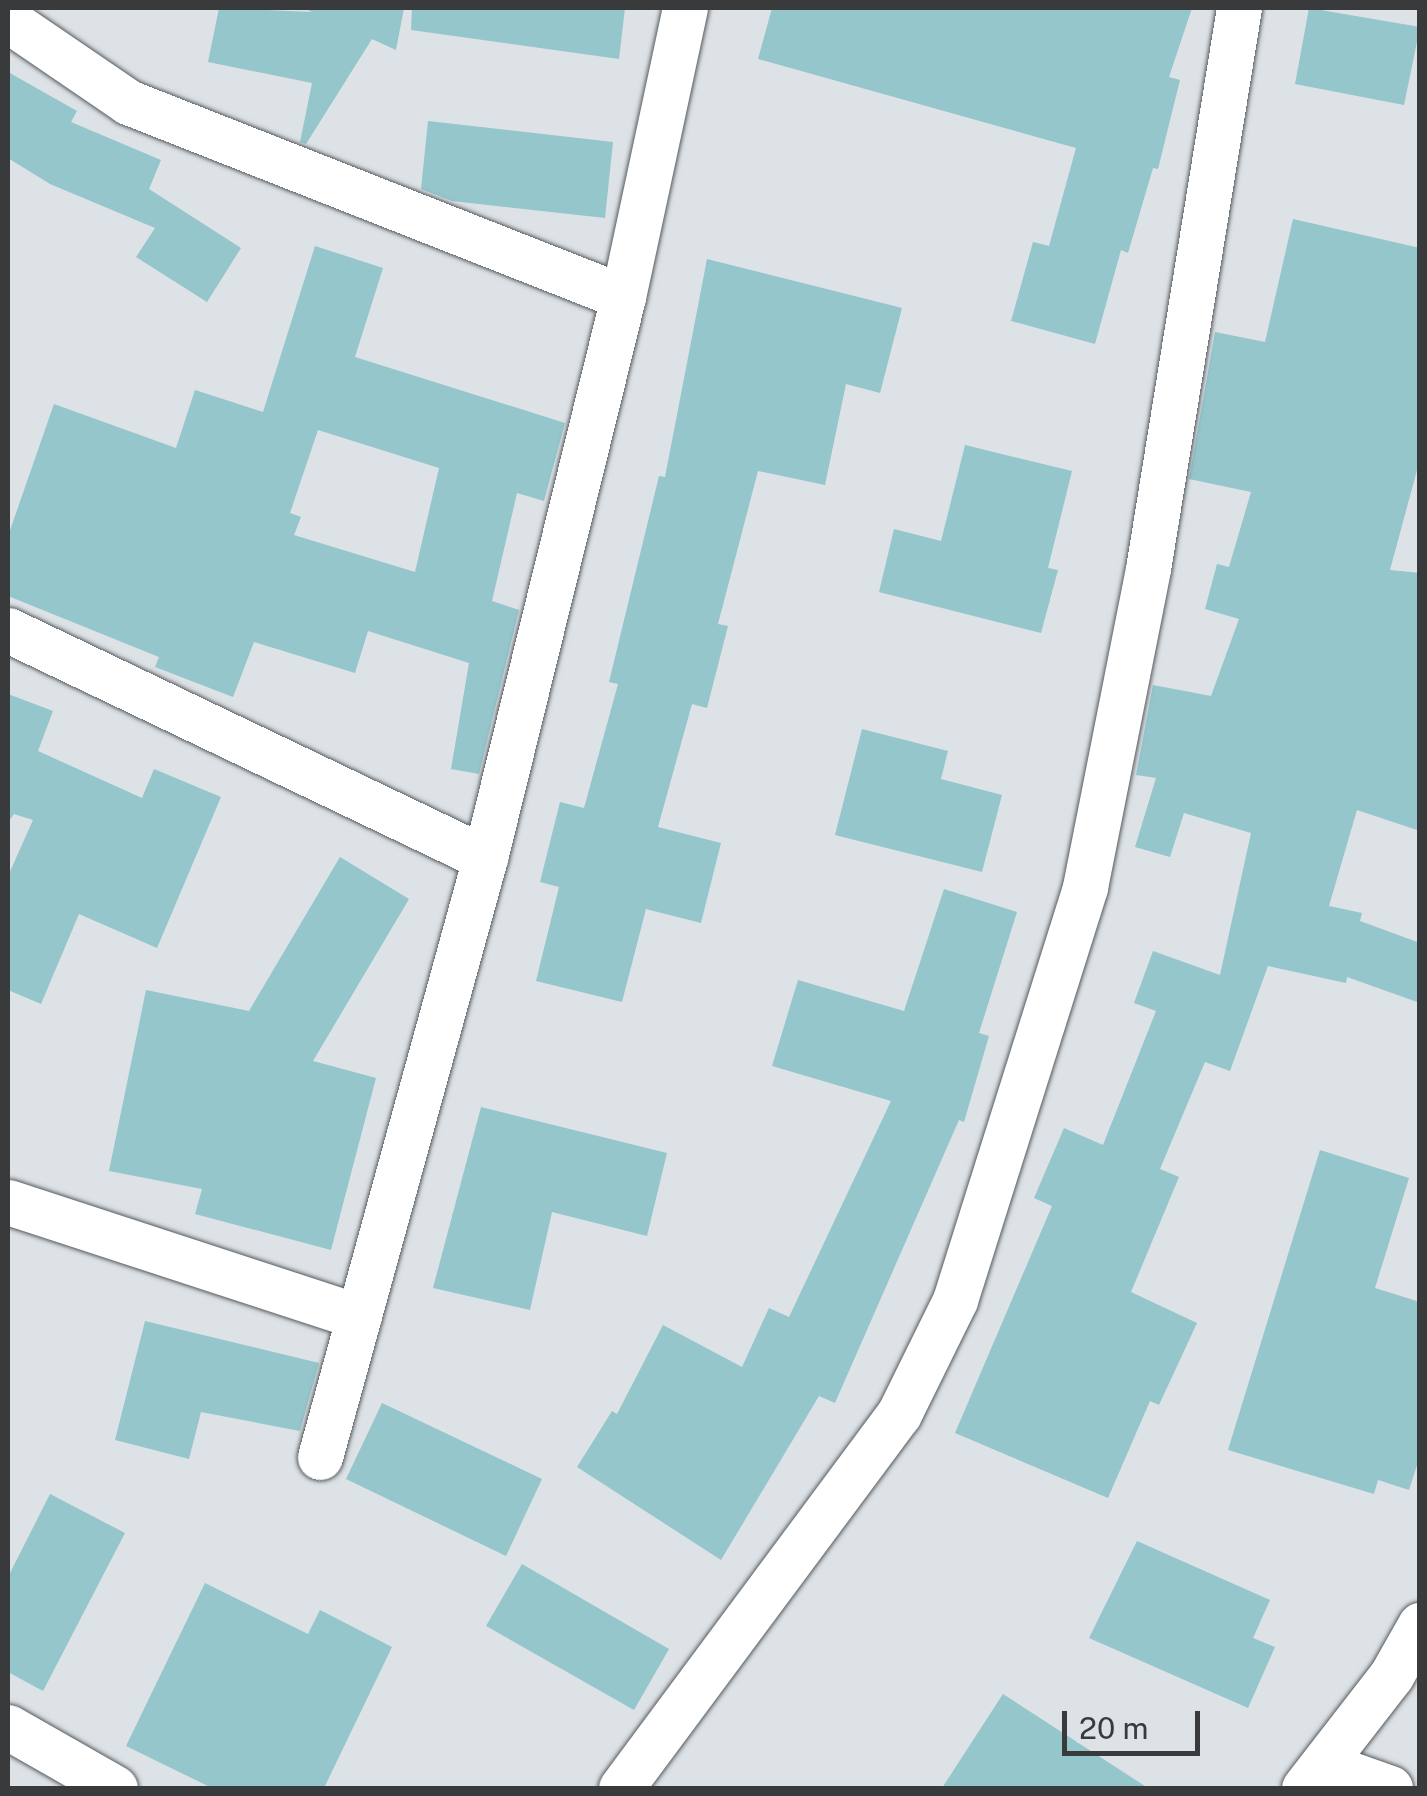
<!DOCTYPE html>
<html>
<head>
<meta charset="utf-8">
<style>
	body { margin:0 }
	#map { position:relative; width:1427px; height:1796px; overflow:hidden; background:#dce2e6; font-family:"Public Sans",sans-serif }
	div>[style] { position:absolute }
	.building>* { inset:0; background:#94c6cb }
	.roads { filter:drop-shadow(0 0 2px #555a5e) drop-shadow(0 0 2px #555a5e) }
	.minor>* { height:45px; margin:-22.5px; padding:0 22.5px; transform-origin:22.5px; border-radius:22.5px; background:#fff }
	span { translate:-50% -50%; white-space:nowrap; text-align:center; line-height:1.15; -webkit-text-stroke:8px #dce2e6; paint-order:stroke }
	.frame { position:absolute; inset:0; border:10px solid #383a3c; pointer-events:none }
	.scale { position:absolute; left:1062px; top:1711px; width:138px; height:45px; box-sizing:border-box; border:5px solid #383a3c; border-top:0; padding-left:12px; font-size:30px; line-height:35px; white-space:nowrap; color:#383a3c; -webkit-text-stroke:8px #dce2e6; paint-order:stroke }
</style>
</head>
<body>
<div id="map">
	<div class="building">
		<i style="clip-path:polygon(219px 8px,312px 12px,303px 8px,404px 8px,396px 50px,372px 39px,306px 144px,300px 142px,312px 83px,208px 62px)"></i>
		<i style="clip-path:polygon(412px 8px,625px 8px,619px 59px,411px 30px)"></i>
		<i style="clip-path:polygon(772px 8px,1192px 8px,1169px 77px,1180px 80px,1158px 169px,1153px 168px,1128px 253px,1121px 250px,1095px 344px,1011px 321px,1033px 242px,1049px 246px,1076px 148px,758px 59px)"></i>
		<i style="clip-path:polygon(1309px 8px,1420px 27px,1404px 105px,1295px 84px)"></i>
		<i style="clip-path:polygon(8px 72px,77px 111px,71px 122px,161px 160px,149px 189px,241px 248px,207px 302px,136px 257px,155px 228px,50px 184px,8px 158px)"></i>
		<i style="clip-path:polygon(428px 121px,613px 142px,605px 218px,452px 201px,421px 189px)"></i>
		<i style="clip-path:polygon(1293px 219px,1420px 248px,1420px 459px,1390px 570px,1420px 573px,1420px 831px,1357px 810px,1329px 906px,1362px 913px,1360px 921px,1420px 943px,1420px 1003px,1347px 977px,1346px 983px,1268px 966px,1230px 1071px,1205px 1062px,1160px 1169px,1179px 1177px,1131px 1292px,1197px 1323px,1159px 1405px,1150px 1401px,1108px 1498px,955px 1433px,1052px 1206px,1034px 1198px,1064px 1128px,1103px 1145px,1156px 1011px,1134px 1003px,1153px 951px,1220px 975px,1251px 833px,1184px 813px,1170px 857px,1135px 847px,1156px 778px,1136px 775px,1153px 685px,1211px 696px,1239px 619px,1205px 609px,1217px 564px,1229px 567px,1251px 492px,1189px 479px,1215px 332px,1265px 342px)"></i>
		<i style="clip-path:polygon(evenodd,315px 246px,383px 268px,355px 357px,565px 423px,544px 501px,517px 493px,492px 601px,519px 610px,479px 774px,451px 769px,469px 663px,368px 631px,355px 673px,254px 642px,233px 697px,155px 667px,159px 657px,8px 596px,8px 536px,54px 404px,176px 448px,195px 390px,263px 412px,315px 246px,318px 430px,439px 468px,415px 572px,294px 535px,301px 517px,290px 513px,318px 430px)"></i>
		<i style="clip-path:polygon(707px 259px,902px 308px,880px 393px,846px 384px,825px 485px,758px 471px,718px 624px,728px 626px,707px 708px,692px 704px,658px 827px,721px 843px,701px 923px,646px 909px,622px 1002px,536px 981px,559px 887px,540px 882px,560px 802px,584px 808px,618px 684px,609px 682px,659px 476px,665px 477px)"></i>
		<i style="clip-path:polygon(965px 445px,1072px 471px,1048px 568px,1058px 570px,1041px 633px,879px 592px,894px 529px,941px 541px)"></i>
		<i style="clip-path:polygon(8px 694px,53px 711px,38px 751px,142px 798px,154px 769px,221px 797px,157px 948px,79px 914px,41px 1004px,8px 990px,8px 876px,33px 820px,14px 814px,8px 822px)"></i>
		<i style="clip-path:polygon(862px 729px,948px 751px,941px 779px,1002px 795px,982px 872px,835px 835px)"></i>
		<i style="clip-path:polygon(340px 857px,409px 899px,313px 1061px,376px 1078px,331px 1250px,195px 1214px,202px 1189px,109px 1171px,146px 990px,249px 1011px)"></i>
		<i style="clip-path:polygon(944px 889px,1017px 912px,979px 1033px,989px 1036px,964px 1122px,959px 1120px,835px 1403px,819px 1396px,721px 1560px,577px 1467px,612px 1411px,617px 1414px,663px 1325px,742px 1367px,769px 1308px,789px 1317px,891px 1101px,772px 1066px,798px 980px,904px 1011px)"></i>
		<i style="clip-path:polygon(481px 1107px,667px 1153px,647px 1236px,552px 1212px,530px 1310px,433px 1288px)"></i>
		<i style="clip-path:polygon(1320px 1150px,1409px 1178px,1375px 1288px,1420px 1302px,1420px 1456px,1409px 1490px,1378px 1480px,1374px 1494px,1228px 1450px)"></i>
		<i style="clip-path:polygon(145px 1321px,319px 1363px,300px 1431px,201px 1412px,189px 1459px,115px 1440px)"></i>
		<i style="clip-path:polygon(382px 1403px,542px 1479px,506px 1556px,346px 1479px)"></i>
		<i style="clip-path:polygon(50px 1494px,125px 1533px,43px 1691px,8px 1672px,8px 1577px)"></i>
		<i style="clip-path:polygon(1137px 1541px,1270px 1600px,1253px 1638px,1275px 1647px,1248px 1708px,1089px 1638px)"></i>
		<i style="clip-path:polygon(522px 1564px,669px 1649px,634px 1710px,486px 1626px)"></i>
		<i style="clip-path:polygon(205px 1583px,308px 1634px,320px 1610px,392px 1647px,324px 1788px,212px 1788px,126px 1746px)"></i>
		<i style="clip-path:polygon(1003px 1694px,1148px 1788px,942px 1788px)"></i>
	</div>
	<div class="roads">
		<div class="minor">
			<i style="left:8px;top:20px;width:145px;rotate:34.3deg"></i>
			<i style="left:128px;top:102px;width:532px;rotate:21.5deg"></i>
			<i style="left:8px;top:630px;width:529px;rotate:25.55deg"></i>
			<i style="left:8px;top:1202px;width:369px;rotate:18.1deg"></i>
			<i style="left:320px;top:1457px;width:621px;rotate:-74.6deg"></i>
			<i style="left:485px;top:858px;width:578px;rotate:-76.18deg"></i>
			<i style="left:623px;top:297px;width:296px;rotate:-77.9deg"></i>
			<i style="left:8px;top:1727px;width:123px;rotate:29.7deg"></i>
			<i style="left:1325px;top:1765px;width:69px;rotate:19.5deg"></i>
			<i style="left:621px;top:1788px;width:466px;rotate:-53.4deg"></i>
			<i style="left:899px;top:1414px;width:127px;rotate:-63.8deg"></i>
			<i style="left:955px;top:1300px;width:433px;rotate:-72.5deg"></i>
			<i style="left:1085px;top:887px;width:324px;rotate:-78.8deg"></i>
			<i style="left:1148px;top:569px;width:568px;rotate:-80.79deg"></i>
			<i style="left:1304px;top:1788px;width:142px;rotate:-52.2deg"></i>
			<i style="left:1391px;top:1676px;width:59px;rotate:-60.4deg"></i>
		</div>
	</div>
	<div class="frame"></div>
	<div class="scale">20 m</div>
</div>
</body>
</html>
